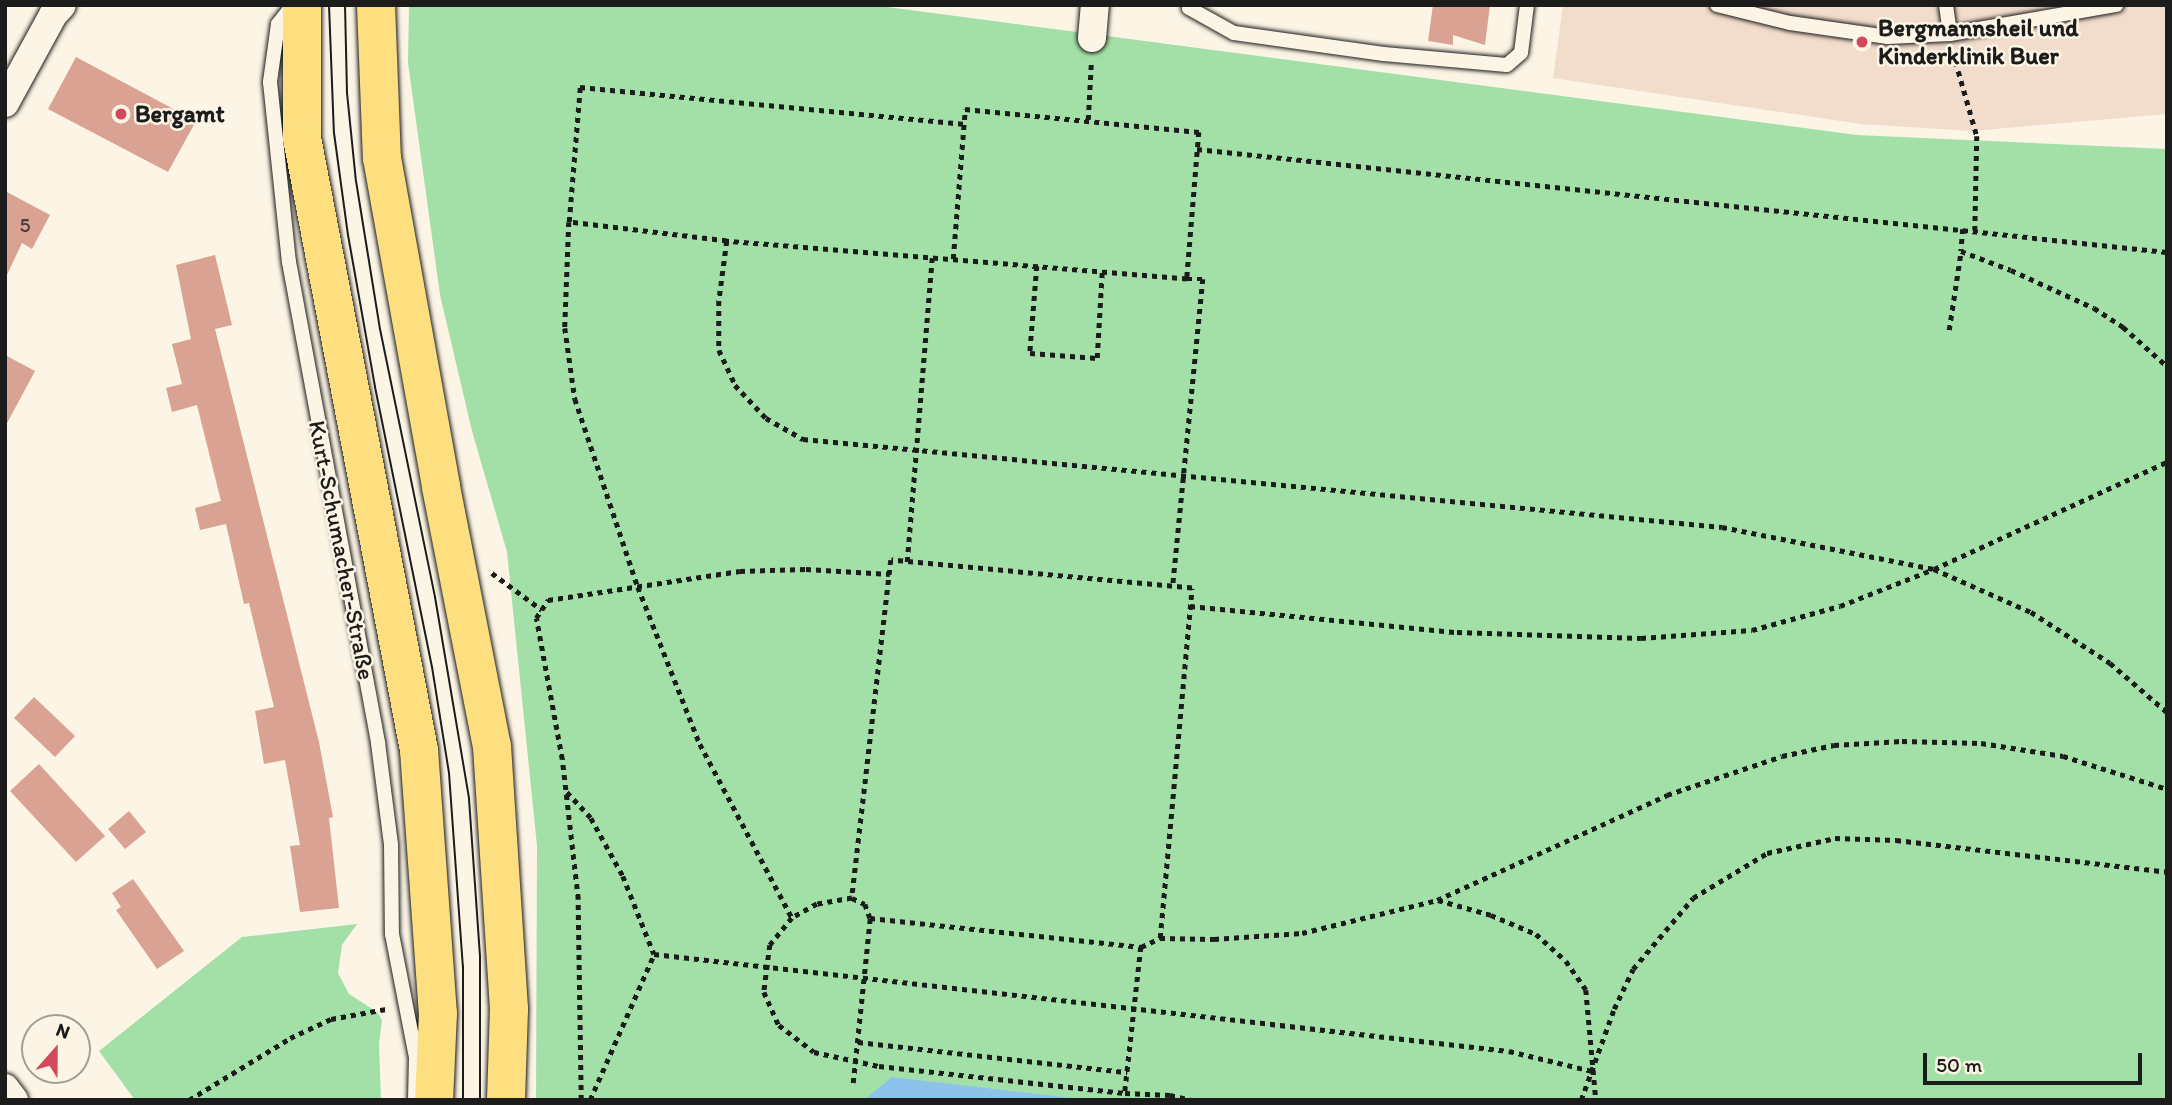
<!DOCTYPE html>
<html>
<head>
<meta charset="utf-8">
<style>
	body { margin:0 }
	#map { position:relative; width:2172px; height:1105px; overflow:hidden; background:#fcf5e5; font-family:Itim,sans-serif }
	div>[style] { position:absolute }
	.built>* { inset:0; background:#f2dccc }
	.green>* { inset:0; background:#a3e0a7 }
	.water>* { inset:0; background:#8dc3eb }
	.building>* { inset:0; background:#d9a292 }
	.path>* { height:4.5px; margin-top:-2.25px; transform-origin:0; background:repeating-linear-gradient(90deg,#1c1c1c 0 5px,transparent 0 10px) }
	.roads { filter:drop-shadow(0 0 2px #1c1c1c) drop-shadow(0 0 2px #1c1c1c) }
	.lane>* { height:14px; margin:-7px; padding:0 7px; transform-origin:7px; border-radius:7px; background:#fcf5e5 }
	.street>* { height:28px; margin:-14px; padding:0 14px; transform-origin:14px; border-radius:14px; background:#fcf5e5 }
	.primary>* { height:38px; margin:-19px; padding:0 19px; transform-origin:19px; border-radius:19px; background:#fddf80 }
	.tram>* { height:2px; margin:-1px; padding:0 1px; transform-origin:1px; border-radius:1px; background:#1c1c1c }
	.dots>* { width:19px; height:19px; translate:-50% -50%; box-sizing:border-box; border:4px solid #fcf5e5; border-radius:50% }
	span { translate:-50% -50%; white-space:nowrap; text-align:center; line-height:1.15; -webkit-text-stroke:5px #fcf5e5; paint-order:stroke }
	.number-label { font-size:21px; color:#4b3e3a }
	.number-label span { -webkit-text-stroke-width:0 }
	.poi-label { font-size:24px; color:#1c1c1c; font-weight:700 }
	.left { translate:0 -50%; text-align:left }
	.street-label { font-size:24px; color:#1c1c1c }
	.frame { position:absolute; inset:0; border:7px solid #1c1c1c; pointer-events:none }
	.north { position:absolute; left:21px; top:1014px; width:70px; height:70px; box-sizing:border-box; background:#fcf5e5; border:2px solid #a29e95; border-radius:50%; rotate:21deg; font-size:19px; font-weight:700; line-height:28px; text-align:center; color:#1c1c1c }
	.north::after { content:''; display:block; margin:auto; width:24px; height:32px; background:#d1495b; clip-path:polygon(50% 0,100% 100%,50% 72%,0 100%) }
	.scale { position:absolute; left:1923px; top:1053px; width:219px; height:32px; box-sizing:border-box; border:4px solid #1c1c1c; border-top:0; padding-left:9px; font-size:21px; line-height:24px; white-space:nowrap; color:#1c1c1c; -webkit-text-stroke:5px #fcf5e5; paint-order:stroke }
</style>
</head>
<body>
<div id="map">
	<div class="built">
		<i style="clip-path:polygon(1563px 5px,2167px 5px,2167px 114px,1972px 131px,1861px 124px,1553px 78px)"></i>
	</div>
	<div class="green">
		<i style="clip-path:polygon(409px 5px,872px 5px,1857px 135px,2167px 149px,2167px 1100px,536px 1100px,537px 846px,507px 552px,472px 431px,440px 295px,408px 63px)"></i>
		<i style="clip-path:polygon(357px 924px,342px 945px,338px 973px,349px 994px,377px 1012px,382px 1020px,379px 1044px,381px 1100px,135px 1100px,99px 1051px,242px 937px)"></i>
	</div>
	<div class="water">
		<i style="clip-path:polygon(892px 1077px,1090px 1100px,864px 1100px)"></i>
	</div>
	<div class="building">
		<i style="clip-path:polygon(1433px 5px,1490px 5px,1485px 45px,1453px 35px,1453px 45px,1428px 41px)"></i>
		<i style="clip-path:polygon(76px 57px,196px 121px,168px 172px,48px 109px)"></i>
		<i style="clip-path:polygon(5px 191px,50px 215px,32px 249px,22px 243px,5px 279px)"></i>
		<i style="clip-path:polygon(215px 255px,232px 325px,215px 329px,319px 742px,333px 817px,329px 818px,339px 908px,300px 912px,290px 846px,300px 845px,285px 760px,264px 764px,255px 711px,274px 707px,249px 603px,244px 604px,226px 524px,200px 530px,195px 508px,221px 501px,197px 405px,172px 412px,166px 388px,182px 384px,172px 344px,191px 339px,176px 265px)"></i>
		<i style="clip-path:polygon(5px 355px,35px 371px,5px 427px)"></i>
		<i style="clip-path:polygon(34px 697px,75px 736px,55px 757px,14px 718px)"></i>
		<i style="clip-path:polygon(39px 764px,105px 836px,76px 862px,10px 791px)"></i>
		<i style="clip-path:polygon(129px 811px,146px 832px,125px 849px,108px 829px)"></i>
		<i style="clip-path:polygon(133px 879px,184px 951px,157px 969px,116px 910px,121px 907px,112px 893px)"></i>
	</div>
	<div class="path">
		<i style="left:1953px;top:52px;width:87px;rotate:74.1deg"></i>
		<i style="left:1977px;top:136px;width:94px;rotate:91.2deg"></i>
		<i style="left:1088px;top:120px;width:56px;rotate:-86.9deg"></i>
		<i style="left:1197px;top:149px;width:975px;rotate:6.06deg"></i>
		<i style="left:569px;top:222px;width:135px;rotate:-85.3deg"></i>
		<i style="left:580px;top:87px;width:387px;rotate:5.5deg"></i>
		<i style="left:1963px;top:229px;width:22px;rotate:95deg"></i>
		<i style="left:1961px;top:251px;width:53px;rotate:20.8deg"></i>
		<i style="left:2011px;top:270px;width:91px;rotate:24.6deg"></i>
		<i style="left:2094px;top:308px;width:35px;rotate:33deg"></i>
		<i style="left:2123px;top:327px;width:59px;rotate:41.6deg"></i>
		<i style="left:727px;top:241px;width:159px;rotate:-173.1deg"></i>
		<i style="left:569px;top:222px;width:106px;rotate:92.2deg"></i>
		<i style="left:565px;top:328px;width:72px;rotate:82deg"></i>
		<i style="left:575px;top:399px;width:198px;rotate:71.5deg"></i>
		<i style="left:638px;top:587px;width:169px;rotate:68.5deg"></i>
		<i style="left:700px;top:744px;width:197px;rotate:62.1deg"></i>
		<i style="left:953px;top:259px;width:150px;rotate:-85.4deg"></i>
		<i style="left:965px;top:109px;width:235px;rotate:5.6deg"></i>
		<i style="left:1199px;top:132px;width:147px;rotate:94.7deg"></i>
		<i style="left:1187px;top:279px;width:16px"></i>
		<i style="left:1203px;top:279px;width:308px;rotate:95.6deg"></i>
		<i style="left:1037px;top:266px;width:87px;rotate:94.6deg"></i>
		<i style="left:1030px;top:353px;width:67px;rotate:4.3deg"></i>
		<i style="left:1097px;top:358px;width:87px;rotate:-86.7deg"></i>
		<i style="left:1187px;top:279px;width:462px;rotate:-175.3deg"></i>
		<i style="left:727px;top:241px;width:61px;rotate:97.6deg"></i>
		<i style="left:719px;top:301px;width:49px;rotate:90deg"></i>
		<i style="left:719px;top:350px;width:38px;rotate:65deg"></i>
		<i style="left:735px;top:385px;width:45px;rotate:46.8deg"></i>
		<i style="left:766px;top:418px;width:43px;rotate:29.6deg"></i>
		<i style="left:803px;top:439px;width:923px;rotate:5.47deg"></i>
		<i style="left:1722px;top:527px;width:216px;rotate:11.2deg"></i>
		<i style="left:1934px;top:569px;width:106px;rotate:23.9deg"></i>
		<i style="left:2031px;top:612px;width:94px;rotate:32.8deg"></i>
		<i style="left:2110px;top:663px;width:75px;rotate:40.7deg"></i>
		<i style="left:1949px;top:330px;width:80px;rotate:-81.4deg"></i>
		<i style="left:907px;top:562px;width:305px;rotate:-85.3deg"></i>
		<i style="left:492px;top:573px;width:62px;rotate:36.5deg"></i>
		<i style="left:1190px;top:606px;width:268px;rotate:5.6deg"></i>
		<i style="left:1457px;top:632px;width:184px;rotate:1.9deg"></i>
		<i style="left:1641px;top:638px;width:111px;rotate:-4.1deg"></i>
		<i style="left:1752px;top:630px;width:91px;rotate:-15.3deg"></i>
		<i style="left:1840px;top:606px;width:101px;rotate:-21.5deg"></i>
		<i style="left:1934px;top:569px;width:256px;rotate:-24.7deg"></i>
		<i style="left:567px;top:792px;width:35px;rotate:47deg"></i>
		<i style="left:591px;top:818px;width:66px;rotate:61.1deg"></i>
		<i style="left:623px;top:876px;width:84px;rotate:68.3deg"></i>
		<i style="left:852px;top:898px;width:36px;rotate:170deg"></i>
		<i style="left:817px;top:904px;width:29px;rotate:151deg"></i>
		<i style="left:792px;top:918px;width:35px;rotate:129deg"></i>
		<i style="left:770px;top:945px;width:47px;rotate:97.3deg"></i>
		<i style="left:764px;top:992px;width:36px;rotate:66deg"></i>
		<i style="left:779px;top:1025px;width:44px;rotate:37.6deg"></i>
		<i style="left:814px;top:1052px;width:66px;rotate:12.2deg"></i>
		<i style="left:879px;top:1066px;width:247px;rotate:6.3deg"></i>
		<i style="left:1438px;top:900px;width:55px;rotate:15.8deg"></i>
		<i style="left:1491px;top:915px;width:49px;rotate:22.9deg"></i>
		<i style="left:1536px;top:934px;width:40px;rotate:42deg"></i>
		<i style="left:1566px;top:961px;width:35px;rotate:55deg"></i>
		<i style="left:1586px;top:990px;width:110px;rotate:84.8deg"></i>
		<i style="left:1160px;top:938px;width:351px;rotate:-84.8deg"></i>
		<i style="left:1192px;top:588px;width:302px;rotate:-174.7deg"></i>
		<i style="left:891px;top:560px;width:340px;rotate:96.6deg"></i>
		<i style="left:852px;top:898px;width:14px;rotate:25deg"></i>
		<i style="left:865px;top:904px;width:15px;rotate:70deg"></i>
		<i style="left:870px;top:918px;width:273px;rotate:6.1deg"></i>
		<i style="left:1141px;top:947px;width:21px;rotate:-25deg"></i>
		<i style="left:1160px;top:938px;width:54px;rotate:1.1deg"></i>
		<i style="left:1214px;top:939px;width:88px;rotate:-3.9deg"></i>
		<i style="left:1302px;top:933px;width:139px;rotate:-13.7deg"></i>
		<i style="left:1437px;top:900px;width:253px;rotate:-24.5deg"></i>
		<i style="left:1667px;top:795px;width:121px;rotate:-18.7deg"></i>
		<i style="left:1782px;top:756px;width:53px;rotate:-11.9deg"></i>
		<i style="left:1834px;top:745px;width:68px;rotate:-3.4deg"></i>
		<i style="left:1902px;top:741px;width:79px;rotate:1.5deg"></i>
		<i style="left:1981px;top:743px;width:83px;rotate:9deg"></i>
		<i style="left:2063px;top:756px;width:109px;rotate:17.6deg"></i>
		<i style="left:1141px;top:947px;width:147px;rotate:96.3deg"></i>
		<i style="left:1125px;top:1093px;width:45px;rotate:2.5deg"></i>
		<i style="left:1170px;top:1095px;width:23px;rotate:13deg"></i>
		<i style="left:858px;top:1042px;width:271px;rotate:6.4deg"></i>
		<i style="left:853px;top:1083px;width:166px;rotate:-84.1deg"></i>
		<i style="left:189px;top:1100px;width:119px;rotate:-31.5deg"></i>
		<i style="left:290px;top:1038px;width:45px;rotate:-24.9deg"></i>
		<i style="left:331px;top:1019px;width:56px;rotate:-10.3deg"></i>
		<i style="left:581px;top:1100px;width:201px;rotate:-90.9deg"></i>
		<i style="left:578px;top:899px;width:141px;rotate:-96.5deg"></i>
		<i style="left:562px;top:759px;width:143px;rotate:-100.4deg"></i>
		<i style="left:536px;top:618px;width:22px;rotate:-56deg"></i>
		<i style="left:548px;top:600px;width:194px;rotate:-8.6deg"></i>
		<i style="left:740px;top:571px;width:66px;rotate:-1.7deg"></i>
		<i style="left:806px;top:569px;width:84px;rotate:3.4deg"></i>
		<i style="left:590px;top:1100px;width:159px;rotate:-66.3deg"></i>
		<i style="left:654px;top:954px;width:860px;rotate:6.47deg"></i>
		<i style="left:1509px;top:1051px;width:85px;rotate:13.5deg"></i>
		<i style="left:1581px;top:1100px;width:97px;rotate:-70.1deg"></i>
		<i style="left:1614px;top:1009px;width:44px;rotate:-64.6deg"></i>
		<i style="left:1633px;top:969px;width:93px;rotate:-49.8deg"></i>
		<i style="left:1693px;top:898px;width:87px;rotate:-31.3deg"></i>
		<i style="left:1767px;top:853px;width:70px;rotate:-12.4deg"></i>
		<i style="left:1835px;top:838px;width:61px;rotate:1.9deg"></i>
		<i style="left:1896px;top:840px;width:273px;rotate:6.7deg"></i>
	</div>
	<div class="roads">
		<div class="lane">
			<i style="left:293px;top:5px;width:24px;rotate:128deg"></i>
			<i style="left:278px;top:24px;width:59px;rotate:97.9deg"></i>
			<i style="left:270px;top:82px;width:181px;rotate:84deg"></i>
			<i style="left:289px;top:262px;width:489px;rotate:79.5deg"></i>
			<i style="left:378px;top:743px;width:102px;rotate:82.7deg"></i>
			<i style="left:391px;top:844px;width:90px;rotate:89.4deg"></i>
			<i style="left:392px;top:934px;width:125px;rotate:79deg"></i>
			<i style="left:416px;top:1057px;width:43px;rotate:91.3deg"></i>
			<i style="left:1189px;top:5px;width:3px;rotate:90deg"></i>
			<i style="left:1189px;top:8px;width:51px;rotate:29.1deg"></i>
			<i style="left:1234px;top:33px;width:151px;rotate:8deg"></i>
			<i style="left:1384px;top:54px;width:123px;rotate:5.1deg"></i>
			<i style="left:1507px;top:65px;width:18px;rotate:-41deg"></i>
			<i style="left:1521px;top:53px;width:48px;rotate:-82.9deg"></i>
			<i style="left:1717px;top:5px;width:75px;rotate:13.9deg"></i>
			<i style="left:1790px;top:23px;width:99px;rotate:8.1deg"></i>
			<i style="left:1888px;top:37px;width:62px;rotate:-2.8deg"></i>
			<i style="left:1946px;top:5px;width:29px;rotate:82deg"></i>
			<i style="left:1950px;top:34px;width:169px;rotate:-9.9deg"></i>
		</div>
		<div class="street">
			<i style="left:1092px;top:38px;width:33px;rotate:-85deg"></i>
			<i style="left:5px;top:103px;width:100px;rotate:-61.4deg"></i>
			<i style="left:53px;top:15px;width:13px;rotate:-48deg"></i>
			<i style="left:5px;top:1088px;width:15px;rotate:53deg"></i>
		</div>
		<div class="primary">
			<i style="left:302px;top:5px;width:133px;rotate:90deg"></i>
			<i style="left:302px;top:138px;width:623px;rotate:79.18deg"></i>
			<i style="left:419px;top:750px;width:264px;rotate:85.9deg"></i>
			<i style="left:438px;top:1013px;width:87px;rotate:92.6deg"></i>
			<i style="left:376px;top:5px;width:153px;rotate:87.8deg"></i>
			<i style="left:382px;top:158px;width:334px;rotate:79.8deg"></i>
			<i style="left:441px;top:487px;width:264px;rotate:78.9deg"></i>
			<i style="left:492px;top:746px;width:264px;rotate:86.3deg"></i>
			<i style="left:509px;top:1009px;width:91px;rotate:91.9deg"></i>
		</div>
	</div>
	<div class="tram">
		<i style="left:329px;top:5px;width:128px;rotate:87.8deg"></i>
		<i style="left:334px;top:133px;width:103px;rotate:82.2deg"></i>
		<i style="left:348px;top:235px;width:154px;rotate:79.9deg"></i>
		<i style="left:375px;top:387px;width:286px;rotate:78.5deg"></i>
		<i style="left:432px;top:667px;width:107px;rotate:80.9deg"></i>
		<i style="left:449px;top:773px;width:194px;rotate:85.9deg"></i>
		<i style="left:463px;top:966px;width:134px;rotate:90deg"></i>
		<i style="left:345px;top:5px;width:88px;rotate:88.7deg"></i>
		<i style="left:347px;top:93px;width:88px;rotate:84.2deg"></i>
		<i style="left:356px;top:181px;width:150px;rotate:80.8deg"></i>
		<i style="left:380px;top:329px;width:274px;rotate:78.4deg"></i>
		<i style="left:435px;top:597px;width:205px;rotate:80.4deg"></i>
		<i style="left:469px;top:799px;width:157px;rotate:86deg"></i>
		<i style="left:480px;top:956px;width:144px;rotate:90deg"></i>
	</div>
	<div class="dots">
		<i style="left:1862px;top:42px;background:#d1495b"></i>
		<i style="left:121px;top:114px;background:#d1495b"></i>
	</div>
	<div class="number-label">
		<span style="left:25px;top:225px">5</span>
	</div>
	<div class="poi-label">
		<span class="left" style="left:1878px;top:42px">Bergmannsheil und<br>Kinderklinik Buer</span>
		<span class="left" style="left:135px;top:114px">Bergamt</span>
	</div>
	<div class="street-label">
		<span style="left:342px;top:550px;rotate:79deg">Kurt-Schumacher-Straße</span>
	</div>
	<div class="frame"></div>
	<div class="north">N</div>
	<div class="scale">50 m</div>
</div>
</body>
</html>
